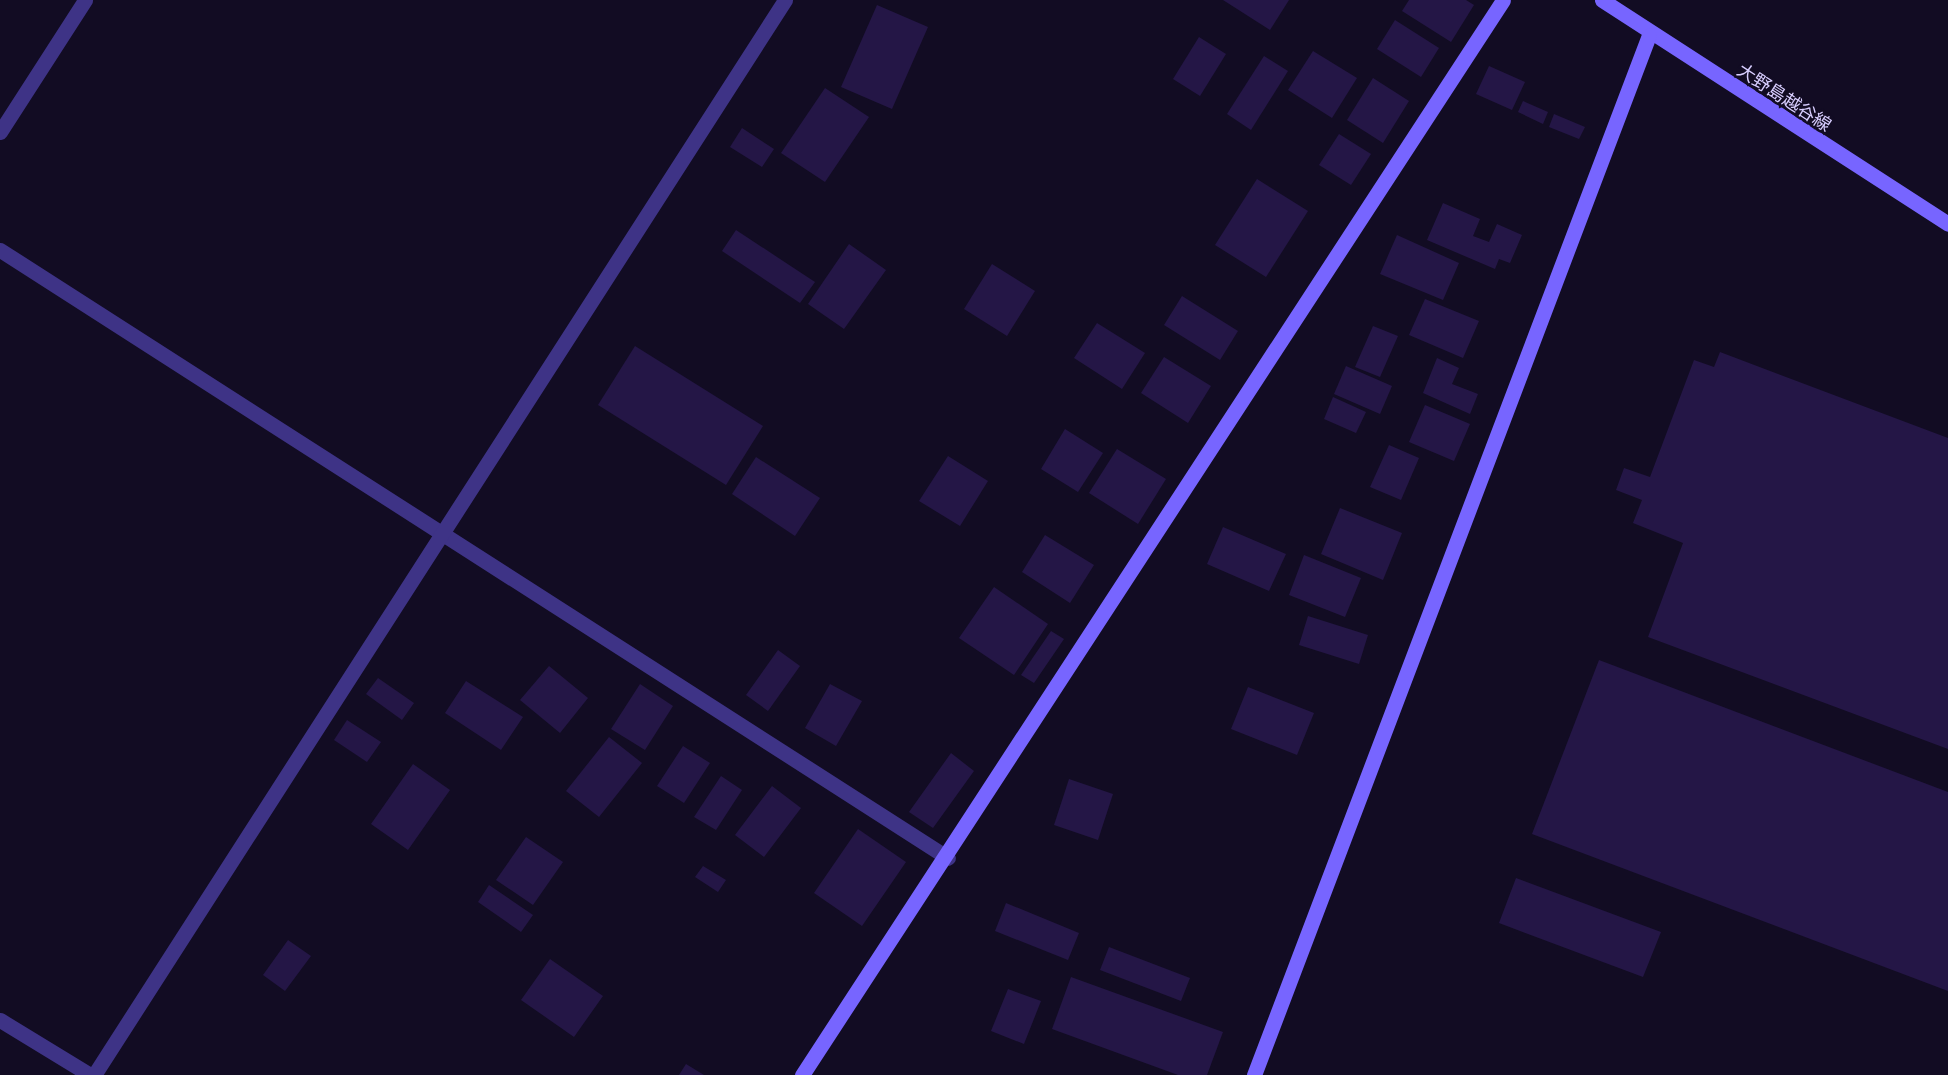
<!DOCTYPE html>
<html>
<head>
<meta charset="utf-8">
<style>
	body { margin:0 }
	#map { position:relative; width:1948px; height:1075px; overflow:hidden; background:#120c23; font-family:Quicksand,"Noto Sans JP",sans-serif }
	div>[style] { position:absolute }
	.building>* { inset:0; background:#241646 }
	.street>* { height:15px; margin:-7.5px; padding:0 7.5px; transform-origin:7.5px; border-radius:7.5px; background:#3e3386 }
	.secondary>* { height:15px; margin:-7.5px; padding:0 7.5px; transform-origin:7.5px; border-radius:7.5px; background:#7765ff }
	span { translate:-50% -50%; white-space:nowrap; text-align:center; line-height:1.15; -webkit-text-stroke:5px #120c23; paint-order:stroke }
	.street-label { font-size:18px; color:#d8ceff }
</style>
</head>
<body>
<div id="map">
	<div class="building">
		<i style="clip-path:polygon(1223px 0,1289px 0,1270px 30px)"></i>
		<i style="clip-path:polygon(1409px 0,1466px 0,1474px 5px,1451px 42px,1402px 11px)"></i>
		<i style="clip-path:polygon(877px 5px,928px 27px,892px 109px,841px 87px)"></i>
		<i style="clip-path:polygon(1395px 20px,1439px 48px,1421px 77px,1377px 49px)"></i>
		<i style="clip-path:polygon(1199px 37px,1226px 54px,1200px 96px,1173px 79px)"></i>
		<i style="clip-path:polygon(1313px 51px,1357px 78px,1332px 118px,1288px 90px)"></i>
		<i style="clip-path:polygon(1264px 56px,1288px 71px,1251px 130px,1227px 114px)"></i>
		<i style="clip-path:polygon(1489px 66px,1525px 82px,1512px 110px,1476px 94px)"></i>
		<i style="clip-path:polygon(1373px 78px,1409px 101px,1383px 143px,1347px 120px)"></i>
		<i style="clip-path:polygon(825px 88px,869px 117px,825px 182px,781px 153px)"></i>
		<i style="clip-path:polygon(1523px 101px,1548px 112px,1543px 124px,1518px 112px)"></i>
		<i style="clip-path:polygon(1554px 114px,1585px 127px,1579px 139px,1549px 127px)"></i>
		<i style="clip-path:polygon(742px 128px,774px 149px,762px 167px,730px 147px)"></i>
		<i style="clip-path:polygon(1339px 134px,1371px 154px,1351px 185px,1319px 165px)"></i>
		<i style="clip-path:polygon(1257px 179px,1308px 211px,1266px 277px,1215px 245px)"></i>
		<i style="clip-path:polygon(1443px 203px,1480px 219px,1473px 236px,1489px 242px,1497px 224px,1522px 235px,1510px 263px,1499px 259px,1495px 269px,1427px 240px)"></i>
		<i style="clip-path:polygon(736px 230px,815px 282px,800px 303px,722px 251px)"></i>
		<i style="clip-path:polygon(1397px 235px,1459px 263px,1443px 300px,1380px 274px)"></i>
		<i style="clip-path:polygon(849px 244px,886px 270px,844px 329px,808px 304px)"></i>
		<i style="clip-path:polygon(992px 264px,1035px 291px,1007px 336px,964px 309px)"></i>
		<i style="clip-path:polygon(1182px 296px,1238px 331px,1220px 360px,1164px 325px)"></i>
		<i style="clip-path:polygon(1425px 299px,1479px 321px,1463px 358px,1409px 335px)"></i>
		<i style="clip-path:polygon(1097px 323px,1145px 353px,1122px 389px,1074px 358px)"></i>
		<i style="clip-path:polygon(1373px 326px,1398px 336px,1380px 377px,1355px 367px)"></i>
		<i style="clip-path:polygon(635px 346px,763px 426px,726px 485px,598px 405px)"></i>
		<i style="clip-path:polygon(1720px 352px,1948px 438px,1948px 749px,1648px 637px,1683px 543px,1633px 523px,1642px 500px,1616px 490px,1624px 468px,1650px 477px,1694px 360px,1714px 367px)"></i>
		<i style="clip-path:polygon(1164px 357px,1211px 386px,1188px 423px,1141px 393px)"></i>
		<i style="clip-path:polygon(1437px 358px,1459px 368px,1452px 384px,1478px 394px,1470px 414px,1423px 393px)"></i>
		<i style="clip-path:polygon(1346px 366px,1392px 386px,1380px 414px,1334px 394px)"></i>
		<i style="clip-path:polygon(1333px 397px,1366px 412px,1356px 433px,1324px 419px)"></i>
		<i style="clip-path:polygon(1425px 405px,1470px 424px,1454px 461px,1409px 442px)"></i>
		<i style="clip-path:polygon(1065px 429px,1103px 453px,1078px 492px,1041px 469px)"></i>
		<i style="clip-path:polygon(1389px 445px,1419px 458px,1401px 500px,1370px 487px)"></i>
		<i style="clip-path:polygon(1117px 449px,1166px 479px,1138px 524px,1089px 493px)"></i>
		<i style="clip-path:polygon(948px 456px,988px 481px,960px 526px,919px 501px)"></i>
		<i style="clip-path:polygon(756px 457px,820px 498px,795px 536px,732px 494px)"></i>
		<i style="clip-path:polygon(1340px 508px,1402px 533px,1383px 580px,1321px 554px)"></i>
		<i style="clip-path:polygon(1223px 527px,1286px 554px,1269px 591px,1207px 564px)"></i>
		<i style="clip-path:polygon(1045px 535px,1094px 565px,1070px 603px,1022px 572px)"></i>
		<i style="clip-path:polygon(1304px 555px,1361px 578px,1345px 617px,1289px 595px)"></i>
		<i style="clip-path:polygon(994px 587px,1048px 624px,1014px 675px,959px 638px)"></i>
		<i style="clip-path:polygon(1308px 616px,1368px 635px,1359px 664px,1299px 645px)"></i>
		<i style="clip-path:polygon(1051px 631px,1064px 639px,1034px 683px,1021px 675px)"></i>
		<i style="clip-path:polygon(778px 650px,800px 666px,768px 711px,746px 695px)"></i>
		<i style="clip-path:polygon(1599px 660px,1948px 792px,1948px 991px,1532px 834px)"></i>
		<i style="clip-path:polygon(549px 666px,588px 698px,560px 733px,520px 700px)"></i>
		<i style="clip-path:polygon(378px 678px,414px 703px,402px 720px,366px 694px)"></i>
		<i style="clip-path:polygon(466px 681px,523px 717px,501px 750px,445px 713px)"></i>
		<i style="clip-path:polygon(640px 684px,673px 706px,645px 750px,611px 729px)"></i>
		<i style="clip-path:polygon(830px 684px,862px 701px,836px 746px,805px 728px)"></i>
		<i style="clip-path:polygon(1248px 687px,1314px 713px,1297px 755px,1231px 729px)"></i>
		<i style="clip-path:polygon(347px 720px,381px 742px,367px 762px,334px 740px)"></i>
		<i style="clip-path:polygon(609px 737px,642px 763px,599px 817px,566px 791px)"></i>
		<i style="clip-path:polygon(683px 746px,710px 763px,684px 803px,657px 786px)"></i>
		<i style="clip-path:polygon(951px 753px,974px 771px,933px 828px,909px 812px)"></i>
		<i style="clip-path:polygon(413px 764px,450px 790px,408px 850px,371px 824px)"></i>
		<i style="clip-path:polygon(721px 776px,742px 790px,716px 830px,694px 817px)"></i>
		<i style="clip-path:polygon(1069px 779px,1113px 794px,1098px 840px,1054px 825px)"></i>
		<i style="clip-path:polygon(772px 786px,801px 808px,764px 857px,735px 835px)"></i>
		<i style="clip-path:polygon(858px 829px,906px 862px,862px 926px,814px 893px)"></i>
		<i style="clip-path:polygon(526px 837px,563px 862px,533px 905px,496px 880px)"></i>
		<i style="clip-path:polygon(703px 866px,726px 880px,718px 892px,695px 877px)"></i>
		<i style="clip-path:polygon(1516px 878px,1661px 932px,1643px 977px,1499px 923px)"></i>
		<i style="clip-path:polygon(489px 885px,533px 915px,521px 932px,478px 902px)"></i>
		<i style="clip-path:polygon(1006px 903px,1079px 933px,1068px 960px,995px 931px)"></i>
		<i style="clip-path:polygon(288px 940px,311px 956px,285px 991px,263px 975px)"></i>
		<i style="clip-path:polygon(1109px 947px,1190px 978px,1181px 1001px,1100px 970px)"></i>
		<i style="clip-path:polygon(550px 959px,603px 996px,574px 1037px,521px 1000px)"></i>
		<i style="clip-path:polygon(1071px 977px,1223px 1032px,1207px 1075px,1178px 1075px,1052px 1029px)"></i>
		<i style="clip-path:polygon(1008px 989px,1041px 1001px,1024px 1044px,991px 1031px)"></i>
		<i style="clip-path:polygon(686px 1064px,704px 1075px,679px 1075px)"></i>
	</div>
	<div class="street">
		<i style="left:0;top:132px;width:157px;rotate:-57.2deg"></i>
		<i style="left:0;top:250px;width:1126px;rotate:32.67deg"></i>
		<i style="left:0;top:1020px;width:105px;rotate:31.4deg"></i>
		<i style="left:94px;top:1075px;width:1278px;rotate:-57.27deg"></i>
	</div>
	<div class="secondary">
		<i style="left:1602px;top:0;width:412px;rotate:32.9deg"></i>
		<i style="left:802px;top:1075px;width:1283px;rotate:-56.89deg"></i>
		<i style="left:1254px;top:1075px;width:1112px;rotate:-69.2deg"></i>
	</div>
	<div class="street-label">
		<span style="left:1784px;top:98px;rotate:33deg">大野島越谷線</span>
	</div>
</div>
</body>
</html>
